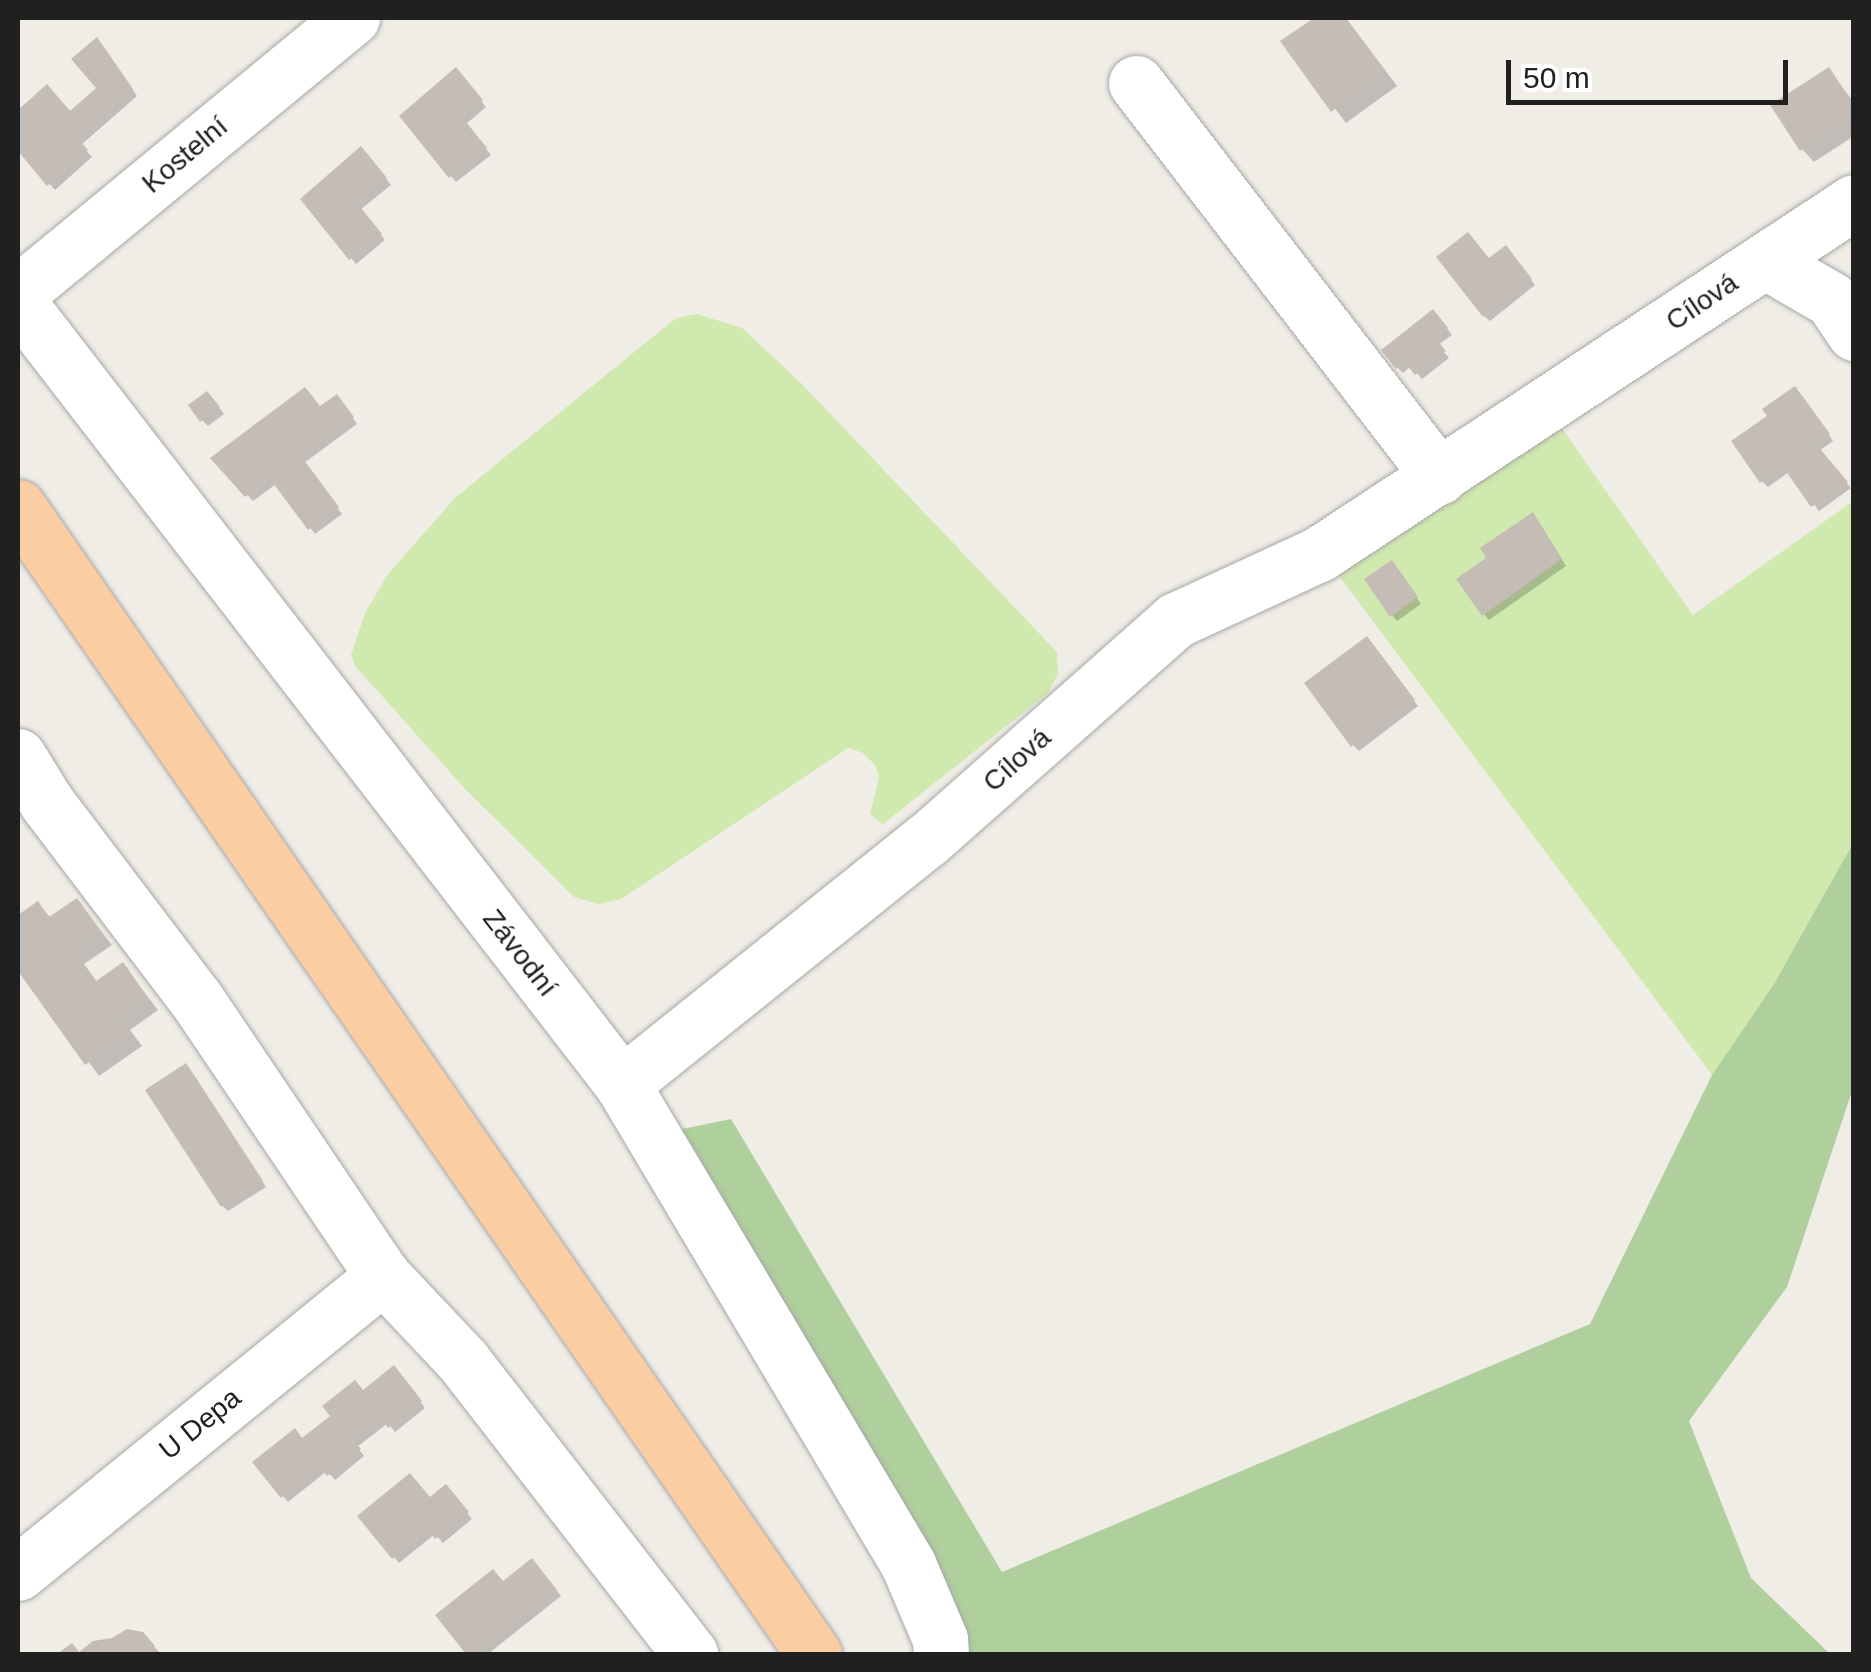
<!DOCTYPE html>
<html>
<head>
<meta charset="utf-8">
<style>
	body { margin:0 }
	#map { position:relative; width:1871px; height:1672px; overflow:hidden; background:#f0ede7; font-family:Arial,sans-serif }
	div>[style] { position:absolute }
	.grass>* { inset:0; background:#d0e9af }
	.forest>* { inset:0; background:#afcf9d }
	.shadow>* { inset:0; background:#0003 }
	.building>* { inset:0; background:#c5bcb6 }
	.roads { filter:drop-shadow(0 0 2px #a7a7a7) drop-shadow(0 0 2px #a7a7a7) }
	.minor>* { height:55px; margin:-27.5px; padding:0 27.5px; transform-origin:27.5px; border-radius:27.5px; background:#fff }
	.major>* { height:55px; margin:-27.5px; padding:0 27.5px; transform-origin:27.5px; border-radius:27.5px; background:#facda3 }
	span { translate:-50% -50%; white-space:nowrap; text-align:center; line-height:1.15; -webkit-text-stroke:10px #fff; paint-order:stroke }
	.street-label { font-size:28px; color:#202020 }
	.frame { position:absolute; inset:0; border:20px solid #202020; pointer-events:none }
	.scale { position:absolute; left:1506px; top:60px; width:282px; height:45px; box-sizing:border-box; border:5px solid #202020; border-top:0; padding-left:12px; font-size:30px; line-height:35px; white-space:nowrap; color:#202020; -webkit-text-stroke:8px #fff; paint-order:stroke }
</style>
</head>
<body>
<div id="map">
	<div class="grass">
		<i style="clip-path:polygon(697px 314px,742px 328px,800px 382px,1057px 652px,1058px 674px,1048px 693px,883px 824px,870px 814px,879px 778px,876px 766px,863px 753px,848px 748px,621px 899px,599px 904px,574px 897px,466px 790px,356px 667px,351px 655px,365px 613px,388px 574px,456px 497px,676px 318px)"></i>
		<i style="clip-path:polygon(1554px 417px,1693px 615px,1853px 501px,1853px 843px,1774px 984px,1712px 1075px,1334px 569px)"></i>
	</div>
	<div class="forest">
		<i style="clip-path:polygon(1853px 843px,1853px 1088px,1787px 1287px,1689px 1421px,1751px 1578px,1830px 1654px,963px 1654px,909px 1512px,682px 1129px,731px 1119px,1002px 1572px,1590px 1324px,1712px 1075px,1774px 984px)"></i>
	</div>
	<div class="shadow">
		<i style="clip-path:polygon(1318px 18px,1346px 18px,1397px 86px,1346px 123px,1284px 42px)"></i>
		<i style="clip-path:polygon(103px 46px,137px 96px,81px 145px,92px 157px,55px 190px,18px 148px,18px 113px,47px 88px,70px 114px,99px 89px)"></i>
		<i style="clip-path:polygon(1828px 70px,1854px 102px,1854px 136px,1814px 162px,1802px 149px)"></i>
		<i style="clip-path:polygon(461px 75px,486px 107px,466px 124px,491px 155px,456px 182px,402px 117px)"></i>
		<i style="clip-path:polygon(367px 154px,391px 185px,360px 210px,385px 240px,356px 264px,303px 199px)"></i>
		<i style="clip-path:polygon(1511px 254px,1535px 285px,1490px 321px,1484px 316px,1490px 261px)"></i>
		<i style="clip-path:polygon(1439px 318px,1452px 335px,1438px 345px,1449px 358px,1422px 379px,1411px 366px,1403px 373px,1397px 367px)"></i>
		<i style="clip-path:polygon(1800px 395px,1833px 441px,1819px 451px,1851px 488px,1819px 511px,1789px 472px,1768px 487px,1762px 481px,1770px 416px)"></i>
		<i style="clip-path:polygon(213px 400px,224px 414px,208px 426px,202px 420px)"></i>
		<i style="clip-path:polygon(342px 403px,357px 424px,304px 463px,342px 514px,315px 534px,276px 484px,253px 501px,213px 458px)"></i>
		<i style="clip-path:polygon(1538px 521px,1566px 566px,1489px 620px,1484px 614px)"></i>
		<i style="clip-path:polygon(1397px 569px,1421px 604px,1397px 621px,1392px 615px)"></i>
		<i style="clip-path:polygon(1373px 645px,1418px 706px,1359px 751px,1353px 745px)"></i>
		<i style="clip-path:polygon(77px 901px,112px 945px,84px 964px,98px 983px,123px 965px,158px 1010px,130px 1030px,142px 1046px,99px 1076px,18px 966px,18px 918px,38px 904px,52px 919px)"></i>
		<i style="clip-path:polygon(192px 1072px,266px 1187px,228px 1211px,223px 1206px)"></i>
		<i style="clip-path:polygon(399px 1374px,425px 1408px,395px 1432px,388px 1423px,357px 1447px,364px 1456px,335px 1480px,327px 1471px,288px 1502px,283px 1496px,303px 1441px,364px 1392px)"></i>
		<i style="clip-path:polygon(451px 1493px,472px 1519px,443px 1543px,435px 1534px,399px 1563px,361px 1516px)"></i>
		<i style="clip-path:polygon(537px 1567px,561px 1596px,488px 1654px,470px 1654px,439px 1616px)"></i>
		<i style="clip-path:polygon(142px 1634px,161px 1654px,61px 1654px,72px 1646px,80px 1654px)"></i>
	</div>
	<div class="building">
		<i style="clip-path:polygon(1314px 18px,1345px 18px,1386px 72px,1331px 112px,1280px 41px)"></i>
		<i style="clip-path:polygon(97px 37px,133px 89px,77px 138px,88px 150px,47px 186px,18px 151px,18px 110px,47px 84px,70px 111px,96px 88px,71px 59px)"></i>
		<i style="clip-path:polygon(456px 67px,483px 100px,462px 117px,487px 148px,449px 178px,399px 116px)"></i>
		<i style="clip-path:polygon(1829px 67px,1854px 105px,1854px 116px,1800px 151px,1770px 105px)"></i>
		<i style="clip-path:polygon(361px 146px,387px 178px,357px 203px,382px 234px,349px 260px,300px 199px)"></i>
		<i style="clip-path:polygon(1468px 232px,1489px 258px,1506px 245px,1532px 279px,1483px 317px,1436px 257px)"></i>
		<i style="clip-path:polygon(1433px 309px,1448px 328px,1435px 338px,1446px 351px,1415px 375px,1404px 361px,1396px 369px,1381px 350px)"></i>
		<i style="clip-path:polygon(1795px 386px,1830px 434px,1816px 444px,1848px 482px,1811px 507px,1783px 467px,1760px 483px,1731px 441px,1767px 416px,1762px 409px)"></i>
		<i style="clip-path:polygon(305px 387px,320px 406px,337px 394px,354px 417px,301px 456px,339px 507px,308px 530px,270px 479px,245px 497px,210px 458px)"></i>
		<i style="clip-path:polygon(207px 391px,220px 407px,200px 422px,188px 405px)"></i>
		<i style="clip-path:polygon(1533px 512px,1562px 559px,1482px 616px,1456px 579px,1486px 558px,1480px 548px)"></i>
		<i style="clip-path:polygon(1392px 560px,1418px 597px,1390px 617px,1364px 579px)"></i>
		<i style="clip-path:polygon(1367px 636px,1415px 700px,1351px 747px,1304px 683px)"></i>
		<i style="clip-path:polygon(77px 898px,101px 931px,74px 951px,95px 982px,123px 962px,147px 996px,119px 1016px,131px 1032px,85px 1065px,18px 971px,18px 915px,38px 901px,49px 917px)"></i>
		<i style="clip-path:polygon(186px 1063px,263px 1181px,221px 1207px,145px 1090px)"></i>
		<i style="clip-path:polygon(394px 1365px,422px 1401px,388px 1428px,381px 1419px,353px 1440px,361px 1449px,327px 1476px,320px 1467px,281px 1498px,252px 1462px,295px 1428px,302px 1438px,330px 1416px,322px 1406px,355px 1380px,363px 1390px)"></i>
		<i style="clip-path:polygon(410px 1473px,430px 1497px,446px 1484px,469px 1512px,435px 1539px,428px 1530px,392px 1559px,357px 1516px)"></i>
		<i style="clip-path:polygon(532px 1558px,557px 1590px,475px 1654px,466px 1654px,435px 1615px,493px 1569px,503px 1581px)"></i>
		<i style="clip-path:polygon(127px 1629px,143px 1632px,155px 1646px,144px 1654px,57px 1654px,72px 1643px,79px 1652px,93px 1641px,112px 1638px)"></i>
	</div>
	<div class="roads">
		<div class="minor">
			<i style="left:1136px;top:83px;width:497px;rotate:52.4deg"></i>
			<i style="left:1765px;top:261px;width:78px;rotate:30.2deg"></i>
			<i style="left:1832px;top:300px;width:40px;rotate:56deg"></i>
			<i style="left:18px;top:293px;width:433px;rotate:-39.5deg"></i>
			<i style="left:18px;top:302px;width:988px;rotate:52.32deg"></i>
			<i style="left:622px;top:1084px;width:559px;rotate:59.21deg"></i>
			<i style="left:908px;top:1564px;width:82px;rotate:66.9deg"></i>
			<i style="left:940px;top:1639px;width:15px;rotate:86deg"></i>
			<i style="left:18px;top:756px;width:55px;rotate:58.3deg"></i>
			<i style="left:47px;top:803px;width:246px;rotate:52.8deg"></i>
			<i style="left:196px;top:999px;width:334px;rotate:56deg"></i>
			<i style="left:383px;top:1276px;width:117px;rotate:46.7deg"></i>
			<i style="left:463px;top:1361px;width:371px;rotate:52.2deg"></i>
			<i style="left:622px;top:1084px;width:391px;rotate:-38.7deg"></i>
			<i style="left:927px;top:840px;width:332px;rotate:-41.5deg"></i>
			<i style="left:1176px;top:620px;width:157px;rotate:-24.8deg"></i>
			<i style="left:1319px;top:554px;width:640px;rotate:-33.34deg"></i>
			<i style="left:18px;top:1573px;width:471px;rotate:-39.1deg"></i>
		</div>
		<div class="major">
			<i style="left:18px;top:507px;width:1396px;rotate:55.24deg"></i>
		</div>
	</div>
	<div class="street-label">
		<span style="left:185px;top:155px;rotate:-40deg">Kostelní</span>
		<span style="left:1702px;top:302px;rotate:-34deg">Cílová</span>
		<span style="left:1017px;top:760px;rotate:-42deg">Cílová</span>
		<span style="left:520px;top:953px;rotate:52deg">Závodní</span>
		<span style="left:200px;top:1424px;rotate:-39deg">U Depa</span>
	</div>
	<div class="frame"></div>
	<div class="scale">50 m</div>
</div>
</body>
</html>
